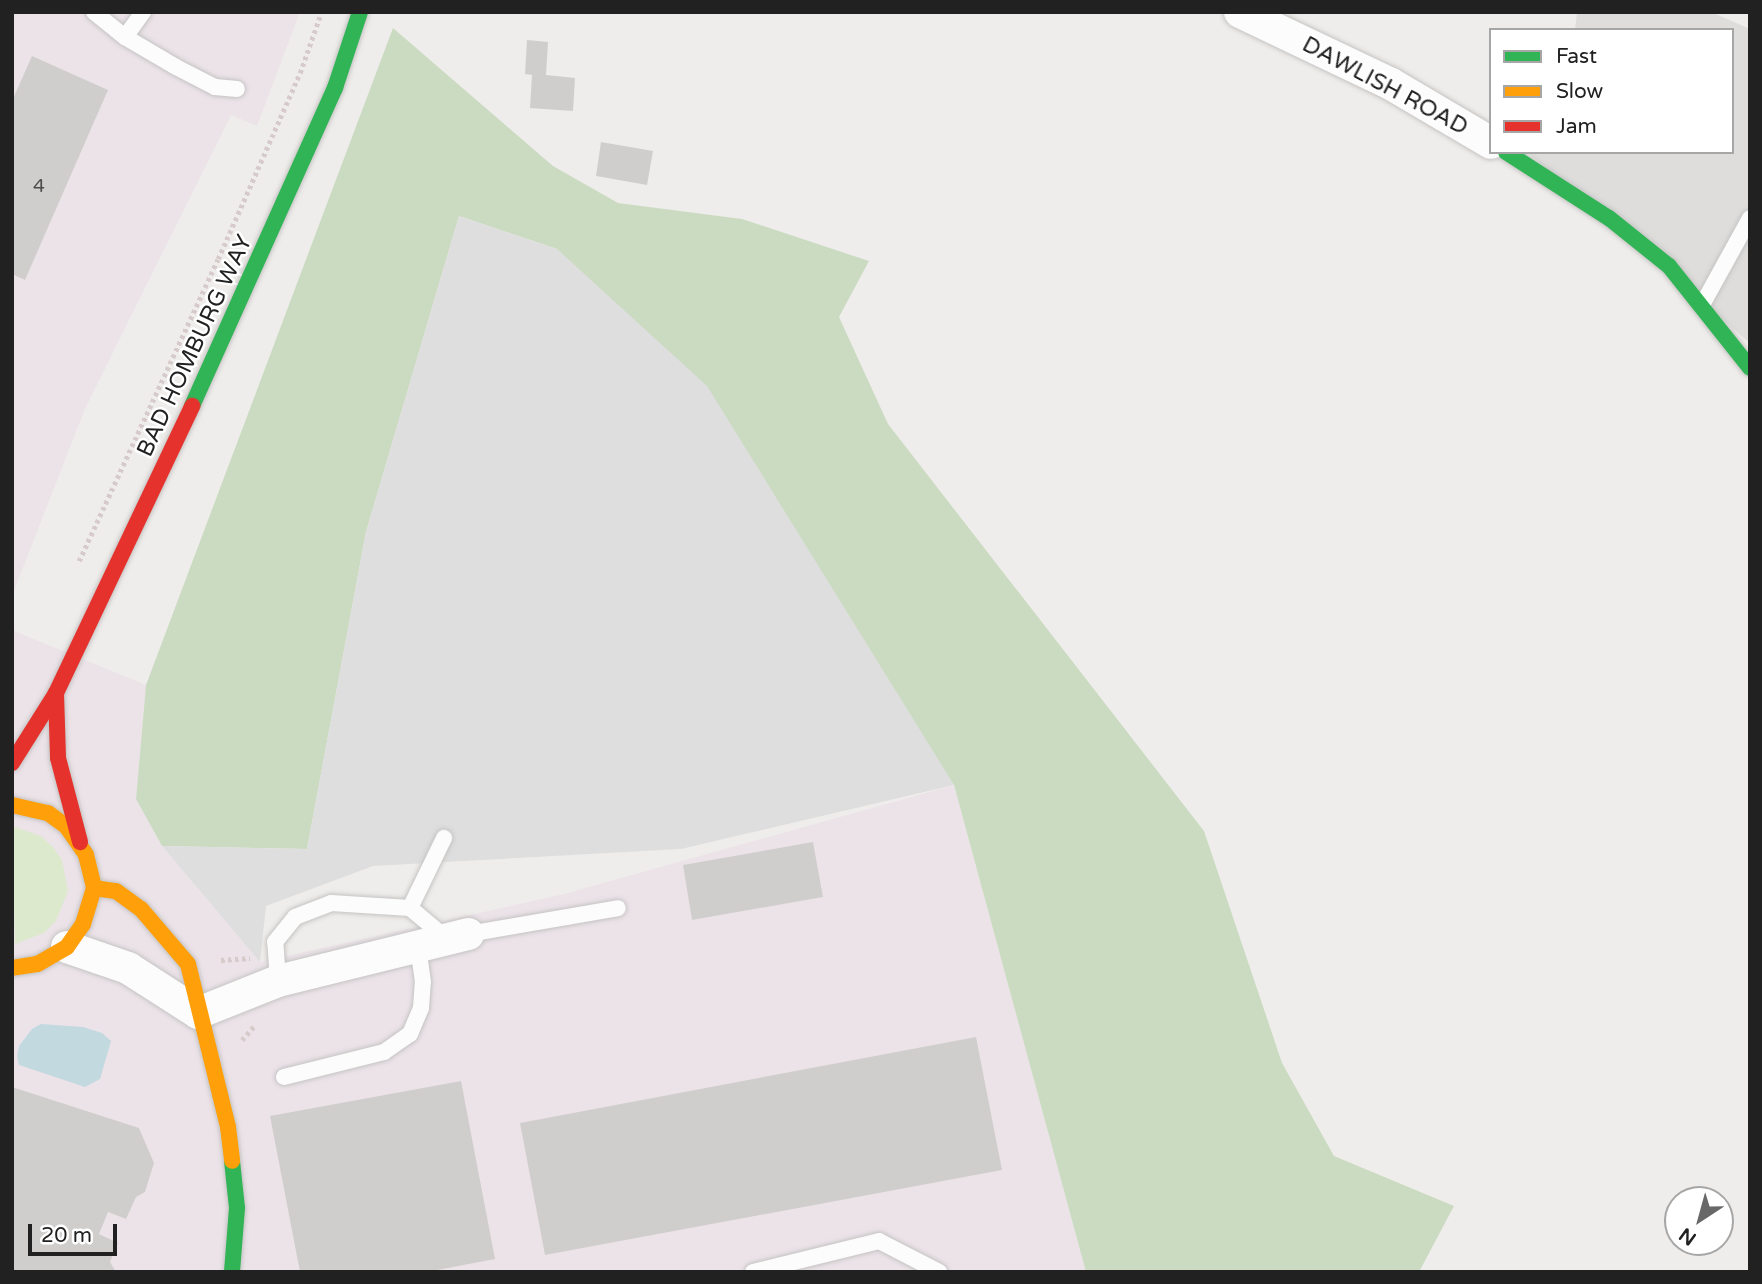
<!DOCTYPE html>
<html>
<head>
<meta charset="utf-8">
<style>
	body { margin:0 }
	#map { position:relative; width:1762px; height:1284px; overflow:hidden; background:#efedeb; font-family:"Varela Round",sans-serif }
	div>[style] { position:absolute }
	.residential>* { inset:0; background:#dedddc }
	.industrial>* { inset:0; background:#ece3e9 }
	.grass>* { inset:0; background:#dce9cd }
	.forest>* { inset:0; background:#cbdbc2 }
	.parking>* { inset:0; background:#dfdede }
	.water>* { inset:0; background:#c2d9df }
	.building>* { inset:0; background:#d0cecc }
	.path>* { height:4.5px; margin-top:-2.25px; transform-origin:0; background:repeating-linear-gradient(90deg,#d6cbca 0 3.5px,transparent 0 7px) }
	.roads { filter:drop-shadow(0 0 2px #c5c4c3) drop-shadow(0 0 2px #c5c4c3) }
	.lane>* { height:16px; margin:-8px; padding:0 8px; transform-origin:8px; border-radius:8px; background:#fdfcfc }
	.street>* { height:32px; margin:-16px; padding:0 16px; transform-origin:16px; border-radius:16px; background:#fdfcfc }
	.fast>* { height:16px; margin:-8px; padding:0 8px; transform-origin:8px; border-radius:8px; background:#30b455 }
	.slow>* { height:16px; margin:-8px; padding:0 8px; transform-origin:8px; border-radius:8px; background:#ff9f0a }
	.jam>* { height:16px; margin:-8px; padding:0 8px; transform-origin:8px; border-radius:8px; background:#e5322d }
	span { translate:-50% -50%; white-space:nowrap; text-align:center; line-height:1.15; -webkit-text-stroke:5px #fff; paint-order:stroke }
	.number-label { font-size:19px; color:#4d4c4c }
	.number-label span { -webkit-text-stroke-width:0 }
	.street-label { font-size:23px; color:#212121 }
	.frame { position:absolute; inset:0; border:14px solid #212121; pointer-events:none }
	.legend { position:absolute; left:1489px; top:28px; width:245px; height:126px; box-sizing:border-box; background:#fff; border:2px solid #a6a6a6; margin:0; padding:9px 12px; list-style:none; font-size:21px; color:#212121 }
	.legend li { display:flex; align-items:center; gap:14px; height:35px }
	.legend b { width:35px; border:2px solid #a6a6a6 }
	.north { position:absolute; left:1664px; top:1186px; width:70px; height:70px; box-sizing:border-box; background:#fff; border:2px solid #a6a6a6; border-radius:50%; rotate:216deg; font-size:19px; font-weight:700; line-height:28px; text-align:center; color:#212121 }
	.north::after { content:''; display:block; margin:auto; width:24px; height:32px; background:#696868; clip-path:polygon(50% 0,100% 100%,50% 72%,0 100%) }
	.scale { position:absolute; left:28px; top:1224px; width:89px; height:32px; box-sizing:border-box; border:4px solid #212121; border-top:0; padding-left:9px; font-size:21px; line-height:24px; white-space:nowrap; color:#212121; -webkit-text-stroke:5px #fff; paint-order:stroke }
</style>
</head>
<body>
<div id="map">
	<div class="residential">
		<i style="clip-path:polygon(1577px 12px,1711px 12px,1750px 29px,1750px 343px,1527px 152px,1732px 152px,1732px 30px,1575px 30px)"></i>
	</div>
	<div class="industrial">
		<i style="clip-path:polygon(12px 12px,300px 12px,257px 126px,231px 115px,85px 409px,12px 596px)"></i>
		<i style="clip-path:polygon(12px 630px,146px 685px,136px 799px,162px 846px,260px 962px,564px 894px,954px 785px,1086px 1272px,12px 1272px)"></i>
	</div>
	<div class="grass">
		<i style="clip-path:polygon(12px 826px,41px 836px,53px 847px,62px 860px,68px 891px,56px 921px,44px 933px,15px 944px)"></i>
	</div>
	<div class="forest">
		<i style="clip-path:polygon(393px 28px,553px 166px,618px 203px,742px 219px,869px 261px,839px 317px,888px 424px,1204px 831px,1282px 1063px,1334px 1156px,1454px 1206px,1419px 1272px,1086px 1272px,954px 785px,557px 249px,459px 216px,366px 532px,307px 849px,162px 846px,136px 799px,146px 685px)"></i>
	</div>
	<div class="parking">
		<i style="clip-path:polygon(459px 216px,557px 249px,707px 386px,954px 785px,681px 849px,373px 866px,266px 906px,260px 962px,162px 846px,307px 849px,366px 532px)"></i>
	</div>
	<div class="water">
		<i style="clip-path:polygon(41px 1024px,83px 1027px,102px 1033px,111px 1041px,100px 1079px,85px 1087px,19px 1065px,17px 1056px,19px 1046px,32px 1029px)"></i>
	</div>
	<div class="building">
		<i style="clip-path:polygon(527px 40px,548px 42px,546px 75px,575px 78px,573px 111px,530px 108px,532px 75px,525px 74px)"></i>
		<i style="clip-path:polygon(32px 56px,108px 90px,25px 280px,12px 274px,12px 101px)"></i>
		<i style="clip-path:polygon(601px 142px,653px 151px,647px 185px,596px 176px)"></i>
		<i style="clip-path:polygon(813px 842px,823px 897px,692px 920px,683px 865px)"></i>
		<i style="clip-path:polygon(976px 1037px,1002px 1170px,545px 1255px,520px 1123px)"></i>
		<i style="clip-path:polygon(461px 1081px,495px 1259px,427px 1272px,300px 1272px,270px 1116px)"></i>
		<i style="clip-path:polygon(12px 1087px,139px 1128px,154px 1163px,145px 1192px,136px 1197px,126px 1219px,108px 1212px,99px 1234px,118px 1243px,110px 1262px,116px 1272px,12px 1272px)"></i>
	</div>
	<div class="path">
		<i style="left:79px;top:561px;width:332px;rotate:-65.3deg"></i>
		<i style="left:218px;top:259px;width:203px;rotate:-66.2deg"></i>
		<i style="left:300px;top:73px;width:60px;rotate:-70.7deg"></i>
		<i style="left:221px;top:960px;width:29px;rotate:-4deg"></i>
		<i style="left:242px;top:1040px;width:18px;rotate:-49deg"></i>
	</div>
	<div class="roads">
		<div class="lane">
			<i style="left:94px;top:12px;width:40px;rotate:39deg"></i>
			<i style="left:125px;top:37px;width:59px;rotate:30.5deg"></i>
			<i style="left:176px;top:67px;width:44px;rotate:27.1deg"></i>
			<i style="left:215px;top:87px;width:22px;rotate:5deg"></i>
			<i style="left:125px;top:37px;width:31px;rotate:-54deg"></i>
			<i style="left:1702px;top:305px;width:99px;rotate:-61.1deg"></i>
			<i style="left:410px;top:908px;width:78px;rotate:-64.1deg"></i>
			<i style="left:468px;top:934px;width:152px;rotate:-9.8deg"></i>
			<i style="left:278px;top:981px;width:39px;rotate:-94deg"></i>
			<i style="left:275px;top:942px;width:32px;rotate:-51deg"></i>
			<i style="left:295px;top:917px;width:39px;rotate:-21deg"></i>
			<i style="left:331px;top:903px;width:79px;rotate:3.6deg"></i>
			<i style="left:410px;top:908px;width:47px;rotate:39.8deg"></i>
			<i style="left:284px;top:1077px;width:103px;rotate:-14deg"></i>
			<i style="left:384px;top:1052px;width:32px;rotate:-35deg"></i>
			<i style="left:410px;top:1034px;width:28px;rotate:-67deg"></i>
			<i style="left:421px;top:1008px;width:26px;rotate:-86deg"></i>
			<i style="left:423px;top:982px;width:36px;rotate:-98deg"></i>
			<i style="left:753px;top:1272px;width:130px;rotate:-13.8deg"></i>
			<i style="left:879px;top:1241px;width:68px;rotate:27.3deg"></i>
		</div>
		<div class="street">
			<i style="left:1240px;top:12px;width:167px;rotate:25.5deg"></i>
			<i style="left:1391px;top:84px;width:116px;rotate:30.5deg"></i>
			<i style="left:67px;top:947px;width:65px;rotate:19deg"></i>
			<i style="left:128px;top:968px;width:83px;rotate:32.7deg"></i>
			<i style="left:198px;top:1013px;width:86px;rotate:-21.8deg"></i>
			<i style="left:278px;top:981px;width:196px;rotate:-13.9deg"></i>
		</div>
		<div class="fast">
			<i style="left:1506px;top:152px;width:122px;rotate:32.7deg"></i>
			<i style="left:1609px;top:218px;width:77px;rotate:38.7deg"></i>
			<i style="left:1669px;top:266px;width:130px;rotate:51.5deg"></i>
			<i style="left:192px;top:406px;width:349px;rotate:-65.8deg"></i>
			<i style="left:335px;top:88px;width:80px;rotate:-71.8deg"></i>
			<i style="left:232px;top:1161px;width:47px;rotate:83.9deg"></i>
			<i style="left:237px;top:1208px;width:64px;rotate:94.5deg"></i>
		</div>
		<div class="slow">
			<i style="left:12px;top:805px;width:37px;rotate:13deg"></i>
			<i style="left:48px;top:813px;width:22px;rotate:36deg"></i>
			<i style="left:66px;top:826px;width:35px;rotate:55deg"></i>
			<i style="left:86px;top:855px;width:34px;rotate:76deg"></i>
			<i style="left:94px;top:888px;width:38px;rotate:107deg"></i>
			<i style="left:83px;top:924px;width:28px;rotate:125deg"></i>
			<i style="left:67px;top:947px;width:34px;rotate:150deg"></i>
			<i style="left:37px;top:964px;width:25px;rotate:171deg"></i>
			<i style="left:94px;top:888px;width:22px;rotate:8deg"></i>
			<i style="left:116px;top:891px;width:31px;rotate:36deg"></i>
			<i style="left:141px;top:909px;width:72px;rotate:49.5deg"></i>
			<i style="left:188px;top:964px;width:168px;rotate:76.2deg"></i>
			<i style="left:228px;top:1127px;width:34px;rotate:83deg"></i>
		</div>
		<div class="jam">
			<i style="left:56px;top:693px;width:65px;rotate:88.2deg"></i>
			<i style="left:58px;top:758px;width:87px;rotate:75.3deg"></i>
			<i style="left:12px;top:763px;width:83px;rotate:-57.8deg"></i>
			<i style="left:56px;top:693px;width:318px;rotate:-64.6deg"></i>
		</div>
	</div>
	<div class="number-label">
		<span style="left:39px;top:187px">4</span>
	</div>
	<div class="street-label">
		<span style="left:1385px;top:86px;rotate:28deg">DAWLISH ROAD</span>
		<span style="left:195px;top:346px;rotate:-65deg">BAD HOMBURG WAY</span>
	</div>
	<div class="frame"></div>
	<ul class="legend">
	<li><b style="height:9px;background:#30b455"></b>Fast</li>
	<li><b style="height:9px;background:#ff9f0a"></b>Slow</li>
	<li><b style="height:9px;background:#e5322d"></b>Jam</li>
	</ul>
	<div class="north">N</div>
	<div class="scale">20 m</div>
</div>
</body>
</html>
